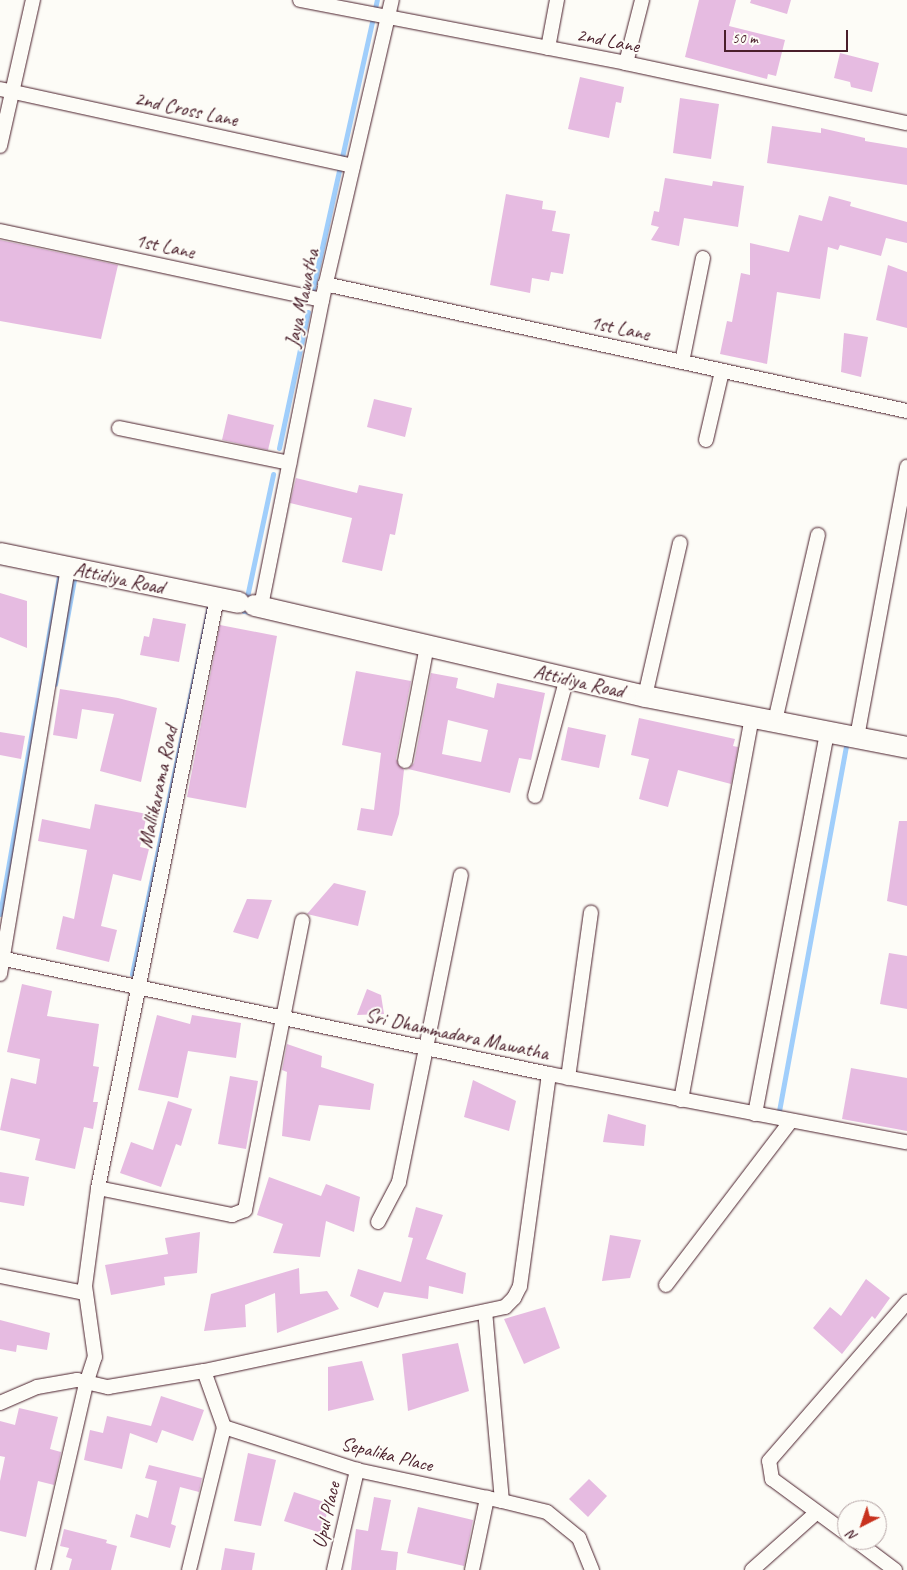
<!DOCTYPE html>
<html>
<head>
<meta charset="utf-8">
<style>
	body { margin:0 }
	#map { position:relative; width:907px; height:1570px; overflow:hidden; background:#fdfcf7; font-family:Caveat,sans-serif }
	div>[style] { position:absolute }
	.stream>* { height:5px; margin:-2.5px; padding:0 2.5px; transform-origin:2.5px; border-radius:2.5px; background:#a0cefb }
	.building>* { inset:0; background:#e6bbe1 }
	.roads { filter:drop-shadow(0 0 1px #4a1f2b) drop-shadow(0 0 1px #4a1f2b) }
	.street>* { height:14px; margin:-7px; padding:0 7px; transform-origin:7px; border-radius:7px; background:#fdfcf7 }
	.primary>* { height:21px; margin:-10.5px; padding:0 10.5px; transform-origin:10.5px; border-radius:10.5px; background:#fdfcf7 }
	span { translate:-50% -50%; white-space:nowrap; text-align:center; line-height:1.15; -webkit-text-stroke:4px #fdfcf7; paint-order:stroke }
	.street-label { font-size:20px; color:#4a1f2b }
	.north { position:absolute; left:837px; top:1500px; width:50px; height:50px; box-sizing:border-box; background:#fdfcf7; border:1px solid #b5a4a5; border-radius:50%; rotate:221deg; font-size:14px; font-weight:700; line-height:20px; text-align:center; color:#4a1f2b }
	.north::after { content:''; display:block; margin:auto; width:18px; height:22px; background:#c8321e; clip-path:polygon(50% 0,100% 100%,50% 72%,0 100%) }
	.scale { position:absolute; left:724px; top:30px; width:124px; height:22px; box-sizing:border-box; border:2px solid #4a1f2b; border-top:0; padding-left:6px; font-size:15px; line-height:18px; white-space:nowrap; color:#4a1f2b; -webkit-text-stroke:4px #fdfcf7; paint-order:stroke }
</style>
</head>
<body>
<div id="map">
	<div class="stream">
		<i style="left:311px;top:297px;width:304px;rotate:-77.5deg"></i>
		<i style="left:279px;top:448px;width:139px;rotate:-78deg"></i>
		<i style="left:251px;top:612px;width:7px;rotate:-172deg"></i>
		<i style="left:244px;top:611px;width:140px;rotate:-78deg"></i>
		<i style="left:55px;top:684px;width:107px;rotate:-79.7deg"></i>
		<i style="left:0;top:914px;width:343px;rotate:-80.1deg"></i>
		<i style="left:132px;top:974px;width:377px;rotate:-78.2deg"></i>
		<i style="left:779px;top:1111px;width:370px;rotate:-79.6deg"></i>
	</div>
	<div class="building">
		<i style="clip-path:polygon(699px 0,736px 0,729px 26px,785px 40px,776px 76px,768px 74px,767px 79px,685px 57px)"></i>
		<i style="clip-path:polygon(751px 0,791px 0,787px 14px,750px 3px)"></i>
		<i style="clip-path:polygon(840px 53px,879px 63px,872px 92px,851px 87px,850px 82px,834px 78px)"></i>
		<i style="clip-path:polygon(580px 77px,624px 87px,621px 103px,616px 102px,609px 138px,568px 129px)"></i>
		<i style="clip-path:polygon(680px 98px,719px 104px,711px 159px,673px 153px)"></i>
		<i style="clip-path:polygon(772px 126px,821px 133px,821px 128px,865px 138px,865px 141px,907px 148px,907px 185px,767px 163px)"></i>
		<i style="clip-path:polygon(665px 178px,712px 186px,713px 181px,744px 186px,738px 227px,684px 218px,679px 246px,651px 240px,659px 227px,651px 225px,654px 211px,659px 212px)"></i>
		<i style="clip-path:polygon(506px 194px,543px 201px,542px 209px,556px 211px,552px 231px,570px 234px,563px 274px,551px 272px,549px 281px,532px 278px,530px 293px,490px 285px)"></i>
		<i style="clip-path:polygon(829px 196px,851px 202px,850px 206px,907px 222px,907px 243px,886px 238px,881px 256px,840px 245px,838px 250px,828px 247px,820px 299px,777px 292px,767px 364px,720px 354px,727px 321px,732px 322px,741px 273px,750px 275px,750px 243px,789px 252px,799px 215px,822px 221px)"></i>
		<i style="clip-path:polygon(0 240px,118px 265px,101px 339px,0 321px)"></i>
		<i style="clip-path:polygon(888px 265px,907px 272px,907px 328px,876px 320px)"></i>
		<i style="clip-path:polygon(844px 333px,868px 337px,861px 377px,841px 372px)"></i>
		<i style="clip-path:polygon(374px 399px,412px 408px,405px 437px,367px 427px)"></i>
		<i style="clip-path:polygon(228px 414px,274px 425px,268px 450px,222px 440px)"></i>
		<i style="clip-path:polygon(296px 478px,357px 493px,359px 485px,403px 494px,395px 535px,390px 534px,382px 571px,342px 562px,352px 518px,290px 503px)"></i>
		<i style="clip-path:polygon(0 593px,27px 601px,27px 648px,0 637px)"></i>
		<i style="clip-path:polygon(153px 618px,186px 624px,179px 662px,140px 655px,144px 636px,149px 637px)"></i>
		<i style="clip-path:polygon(220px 625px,277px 636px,246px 808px,187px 797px)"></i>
		<i style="clip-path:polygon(356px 671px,411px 681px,396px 759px,404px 770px,399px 814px,392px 836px,357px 830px,361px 808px,374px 810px,381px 753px,342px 745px)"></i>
		<i style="clip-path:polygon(evenodd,431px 673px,458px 678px,456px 688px,494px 698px,497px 683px,545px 693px,531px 760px,519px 758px,510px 793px,408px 769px,414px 763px,431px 673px,448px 720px,488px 730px,481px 762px,442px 754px,448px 720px)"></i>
		<i style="clip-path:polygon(60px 689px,118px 698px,157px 708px,141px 782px,100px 771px,114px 714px,82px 709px,77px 739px,53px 735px)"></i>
		<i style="clip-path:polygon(639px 718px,735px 739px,733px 746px,738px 747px,731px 784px,678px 770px,668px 807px,639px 799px,649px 759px,631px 755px)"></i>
		<i style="clip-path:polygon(568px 727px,606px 735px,599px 768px,561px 760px)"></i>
		<i style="clip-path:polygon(0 732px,25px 736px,21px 759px,0 755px)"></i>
		<i style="clip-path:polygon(95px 804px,147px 814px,140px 847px,149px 849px,141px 881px,113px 874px,101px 926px,117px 930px,109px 962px,56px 949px,63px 916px,74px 919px,87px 850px,38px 841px,42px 819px,90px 829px)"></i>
		<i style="clip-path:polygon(899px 821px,907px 821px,907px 906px,887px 901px)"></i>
		<i style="clip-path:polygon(334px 883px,366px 891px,358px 926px,307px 914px)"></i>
		<i style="clip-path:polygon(247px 899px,272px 900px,258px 939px,233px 932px)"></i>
		<i style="clip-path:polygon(889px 953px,907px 956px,907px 1009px,880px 1004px)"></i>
		<i style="clip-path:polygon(22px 984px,52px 991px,47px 1016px,99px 1024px,93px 1066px,99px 1067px,93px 1102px,98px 1102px,93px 1129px,84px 1127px,75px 1169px,35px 1160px,40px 1139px,0 1130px,11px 1078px,36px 1084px,40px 1059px,7px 1052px)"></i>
		<i style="clip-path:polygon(367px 989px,381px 995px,384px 1014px,357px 1015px)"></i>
		<i style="clip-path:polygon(157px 1015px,190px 1024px,192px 1015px,241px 1023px,236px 1058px,188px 1051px,178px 1098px,138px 1090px)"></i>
		<i style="clip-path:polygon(287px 1044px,322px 1056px,321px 1067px,374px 1084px,370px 1110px,319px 1105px,310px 1141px,282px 1136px,287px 1072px,282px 1070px)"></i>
		<i style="clip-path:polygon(851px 1068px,907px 1078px,907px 1131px,842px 1119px)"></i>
		<i style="clip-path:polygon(230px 1076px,258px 1081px,246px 1149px,218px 1144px)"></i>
		<i style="clip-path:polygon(473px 1080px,516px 1101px,509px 1131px,464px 1117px)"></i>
		<i style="clip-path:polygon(168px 1101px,192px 1109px,181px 1146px,176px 1144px,161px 1187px,120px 1173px,131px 1142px,153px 1150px)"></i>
		<i style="clip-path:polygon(608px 1114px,646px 1125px,644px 1146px,603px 1142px)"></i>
		<i style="clip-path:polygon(0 1172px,29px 1177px,24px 1206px,0 1202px)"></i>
		<i style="clip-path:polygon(269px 1177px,321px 1196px,326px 1184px,360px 1197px,354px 1232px,326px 1221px,320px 1257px,273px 1253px,283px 1224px,257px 1215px)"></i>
		<i style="clip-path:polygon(416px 1207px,443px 1215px,426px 1259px,466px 1273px,463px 1294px,429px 1286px,428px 1299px,384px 1292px,378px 1308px,350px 1296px,358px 1269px,401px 1282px,413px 1238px,408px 1237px)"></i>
		<i style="clip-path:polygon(200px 1232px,197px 1273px,164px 1277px,165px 1285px,111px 1295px,105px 1265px,168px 1254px,165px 1238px)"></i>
		<i style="clip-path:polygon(610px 1235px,641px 1240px,630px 1278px,602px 1281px)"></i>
		<i style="clip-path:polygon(299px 1268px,300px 1294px,327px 1291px,339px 1309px,277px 1333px,275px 1293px,245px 1305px,246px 1327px,204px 1331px,211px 1294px)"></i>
		<i style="clip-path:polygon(866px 1279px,890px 1298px,875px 1319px,872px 1316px,842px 1354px,813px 1328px,830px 1307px,841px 1316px)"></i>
		<i style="clip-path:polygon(545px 1307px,560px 1348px,524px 1364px,504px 1319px)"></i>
		<i style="clip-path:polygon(0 1320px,50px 1333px,47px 1350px,17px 1345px,16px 1352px,0 1349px)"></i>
		<i style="clip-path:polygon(458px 1343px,469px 1391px,408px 1411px,402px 1354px)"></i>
		<i style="clip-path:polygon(362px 1361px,374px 1400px,328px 1411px,328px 1367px)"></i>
		<i style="clip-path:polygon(161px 1396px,204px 1410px,193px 1441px,162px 1430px,157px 1443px,130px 1433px,122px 1469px,84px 1460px,90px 1430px,103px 1433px,107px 1416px,151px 1426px)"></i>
		<i style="clip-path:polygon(19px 1408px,58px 1417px,50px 1449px,61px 1452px,54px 1485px,38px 1481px,26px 1537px,0 1531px,0 1481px,5px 1457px,0 1456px,0 1421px,15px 1425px)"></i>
		<i style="clip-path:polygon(248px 1453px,276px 1460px,261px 1526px,234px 1521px)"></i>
		<i style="clip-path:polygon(149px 1465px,202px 1478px,199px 1492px,180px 1487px,171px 1524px,176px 1526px,170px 1548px,130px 1537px,136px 1514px,148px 1518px,157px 1481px,145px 1478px)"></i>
		<i style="clip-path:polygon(589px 1479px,607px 1496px,588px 1517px,569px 1499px)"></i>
		<i style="clip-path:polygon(294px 1492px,330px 1504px,321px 1533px,284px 1521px)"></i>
		<i style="clip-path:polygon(374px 1497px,391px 1500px,381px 1550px,398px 1552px,396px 1570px,351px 1570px,356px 1529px,368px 1531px)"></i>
		<i style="clip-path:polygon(418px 1507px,473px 1520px,464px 1566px,407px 1553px)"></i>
		<i style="clip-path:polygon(64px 1529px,107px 1540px,106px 1543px,117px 1546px,111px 1570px,69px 1570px,72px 1559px,66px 1557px,69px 1548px,60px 1546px)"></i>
		<i style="clip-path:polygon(225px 1548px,255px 1553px,252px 1570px,221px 1570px)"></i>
	</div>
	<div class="roads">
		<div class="street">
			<i style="left:300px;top:0;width:332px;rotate:10.9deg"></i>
			<i style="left:626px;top:63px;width:287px;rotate:12.1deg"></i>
			<i style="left:548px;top:48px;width:49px;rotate:-79.4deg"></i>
			<i style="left:626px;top:63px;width:65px;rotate:-75.7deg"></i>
			<i style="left:0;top:89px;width:361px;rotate:12.3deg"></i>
			<i style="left:0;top:146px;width:150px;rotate:-77.3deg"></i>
			<i style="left:0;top:231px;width:329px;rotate:12.1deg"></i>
			<i style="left:325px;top:284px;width:596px;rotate:12.31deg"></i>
			<i style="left:682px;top:362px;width:106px;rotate:-78.6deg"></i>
			<i style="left:119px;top:428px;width:174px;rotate:11.6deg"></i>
			<i style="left:706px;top:440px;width:71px;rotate:-76.9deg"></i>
			<i style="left:261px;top:606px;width:312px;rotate:-78.7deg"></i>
			<i style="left:322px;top:300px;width:308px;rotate:-76.9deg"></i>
			<i style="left:645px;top:696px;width:157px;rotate:-77.1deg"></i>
			<i style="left:775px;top:721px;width:191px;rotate:-77deg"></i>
			<i style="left:857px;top:737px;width:275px;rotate:-79.5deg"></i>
			<i style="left:405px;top:761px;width:117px;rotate:-79.2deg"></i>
			<i style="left:535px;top:796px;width:123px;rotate:-74.9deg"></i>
			<i style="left:0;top:958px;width:561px;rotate:11.93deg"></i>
			<i style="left:549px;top:1074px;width:364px;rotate:10.8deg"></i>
			<i style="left:0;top:974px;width:413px;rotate:-80.5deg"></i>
			<i style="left:568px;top:1078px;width:167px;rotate:-82.1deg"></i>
			<i style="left:681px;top:1100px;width:389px;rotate:-79.5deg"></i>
			<i style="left:755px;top:1114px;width:389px;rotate:-79.3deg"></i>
			<i style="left:98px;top:1188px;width:137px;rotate:11.4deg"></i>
			<i style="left:232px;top:1215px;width:14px;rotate:-21deg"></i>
			<i style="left:245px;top:1210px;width:295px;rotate:-78.8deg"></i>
			<i style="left:378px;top:1222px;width:45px;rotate:-62.3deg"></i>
			<i style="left:399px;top:1182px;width:313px;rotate:-78.6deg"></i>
			<i style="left:0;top:1276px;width:87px;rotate:11.3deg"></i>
			<i style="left:666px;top:1285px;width:206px;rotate:-52.7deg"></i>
			<i style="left:204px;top:1371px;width:59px;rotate:70.3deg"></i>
			<i style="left:0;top:1403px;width:40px;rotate:-23.4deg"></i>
			<i style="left:37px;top:1387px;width:41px;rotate:-9.9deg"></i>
			<i style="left:77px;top:1380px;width:32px;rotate:13deg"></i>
			<i style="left:108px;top:1387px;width:97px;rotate:-9.5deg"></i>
			<i style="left:204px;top:1371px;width:308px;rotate:-12deg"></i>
			<i style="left:505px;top:1307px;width:13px;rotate:-45deg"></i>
			<i style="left:514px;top:1298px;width:13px;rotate:-63deg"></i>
			<i style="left:520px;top:1286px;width:214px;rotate:-82.2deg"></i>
			<i style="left:502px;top:1501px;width:46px;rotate:13.7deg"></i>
			<i style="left:547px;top:1512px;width:41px;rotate:39.1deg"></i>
			<i style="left:579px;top:1538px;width:35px;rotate:68deg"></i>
			<i style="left:847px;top:1534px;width:93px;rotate:-143.7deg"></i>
			<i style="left:772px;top:1479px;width:18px;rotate:-99deg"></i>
			<i style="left:769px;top:1461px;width:211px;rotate:-49deg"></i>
			<i style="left:855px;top:1540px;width:50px;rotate:36.9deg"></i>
			<i style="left:43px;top:1570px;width:191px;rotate:-77deg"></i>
			<i style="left:86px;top:1384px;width:28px;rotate:-72deg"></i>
			<i style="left:95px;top:1357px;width:72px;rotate:-98deg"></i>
			<i style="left:85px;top:1286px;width:99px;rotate:-82.4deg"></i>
			<i style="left:98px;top:1188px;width:602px;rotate:-78.6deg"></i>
			<i style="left:189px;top:1570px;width:147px;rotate:-76.2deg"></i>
			<i style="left:224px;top:1427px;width:140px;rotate:17.9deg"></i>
			<i style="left:357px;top:1470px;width:148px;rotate:12.1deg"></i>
			<i style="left:502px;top:1501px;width:190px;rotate:-95.1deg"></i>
			<i style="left:334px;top:1570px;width:103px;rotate:-77deg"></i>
			<i style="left:472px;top:1570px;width:74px;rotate:-78.2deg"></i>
			<i style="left:752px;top:1570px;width:87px;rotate:-41.7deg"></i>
		</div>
		<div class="primary">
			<i style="left:0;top:553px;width:243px;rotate:11.6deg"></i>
			<i style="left:254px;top:605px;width:401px;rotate:13.1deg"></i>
			<i style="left:645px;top:696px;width:267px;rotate:11deg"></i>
		</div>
	</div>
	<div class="street-label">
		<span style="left:608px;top:40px;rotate:11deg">2nd Lane</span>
		<span style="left:186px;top:109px;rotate:12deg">2nd Cross Lane</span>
		<span style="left:165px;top:246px;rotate:12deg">1st Lane</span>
		<span style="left:302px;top:298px;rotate:-78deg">Jaya Mawatha</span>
		<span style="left:620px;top:328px;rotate:12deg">1st Lane</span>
		<span style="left:119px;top:578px;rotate:12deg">Attidiya Road</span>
		<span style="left:579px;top:681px;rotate:13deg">Attidiya Road</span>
		<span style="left:158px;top:787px;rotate:-78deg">Mallikarama Road</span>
		<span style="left:457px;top:1034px;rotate:12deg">Sri Dhammadara Mawatha</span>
		<span style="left:387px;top:1454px;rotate:14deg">Sepalika Place</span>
		<span style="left:326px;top:1515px;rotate:-77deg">Upul Place</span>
	</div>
	<div class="north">N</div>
	<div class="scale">50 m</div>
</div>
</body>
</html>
